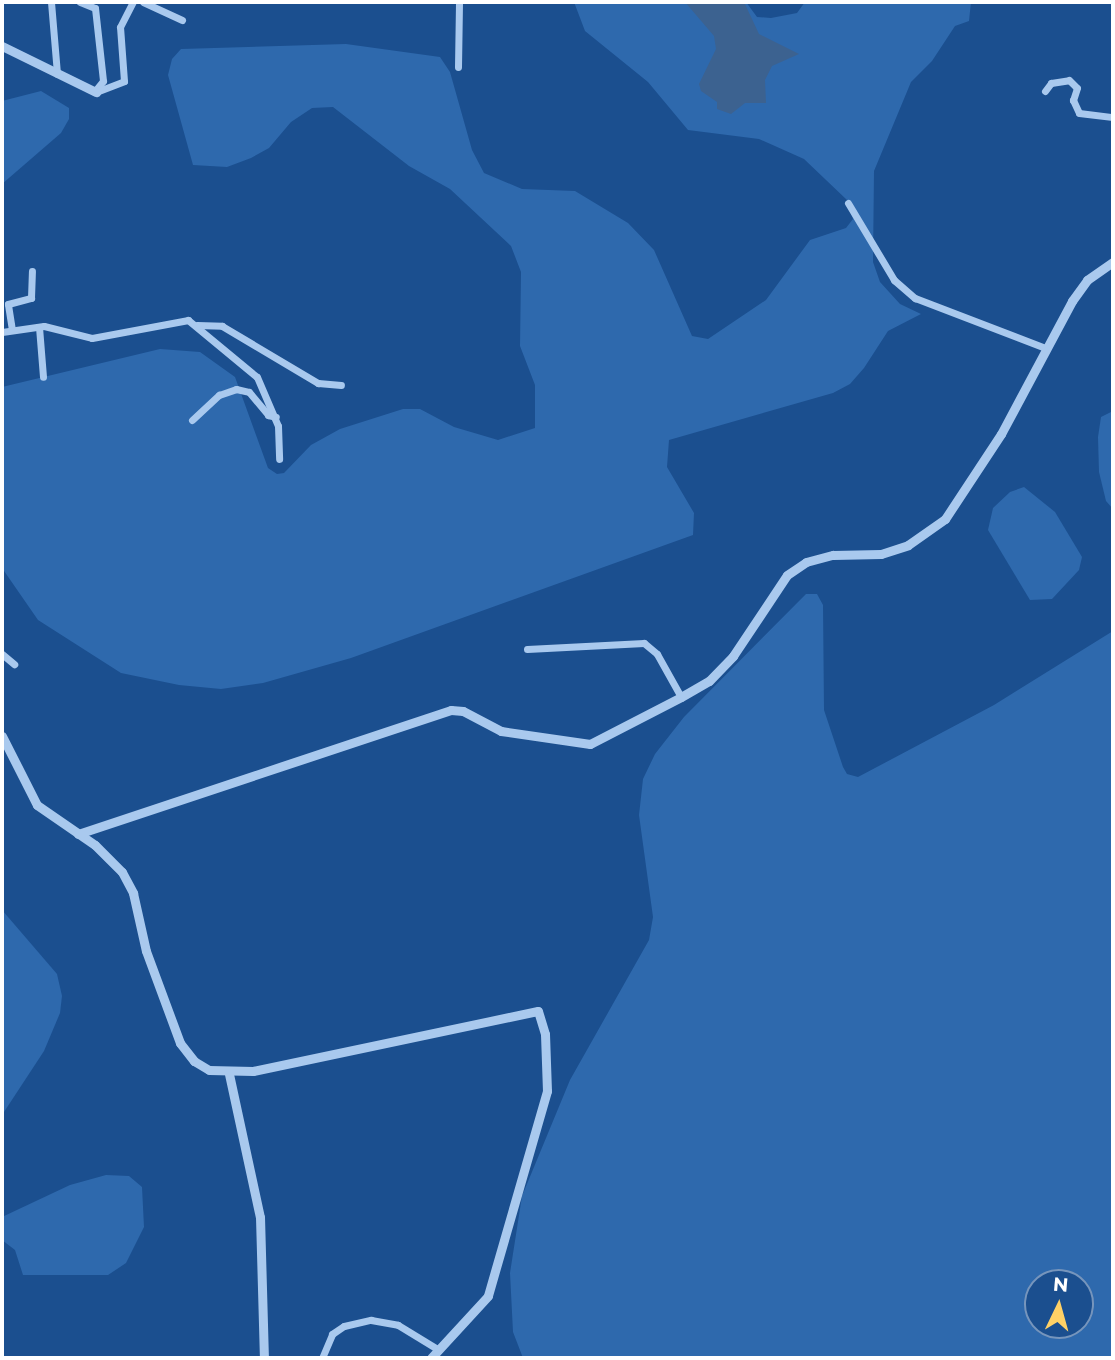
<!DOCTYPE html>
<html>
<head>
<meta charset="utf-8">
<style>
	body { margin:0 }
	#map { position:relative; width:1115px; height:1360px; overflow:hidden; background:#1b4f8f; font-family:Montserrat,sans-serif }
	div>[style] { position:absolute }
	.green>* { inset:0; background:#2e69ad }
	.water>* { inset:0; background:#3c6290 }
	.minor>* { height:7px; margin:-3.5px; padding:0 3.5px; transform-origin:3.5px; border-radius:3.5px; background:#a9c9ee }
	.tertiary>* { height:9px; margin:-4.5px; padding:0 4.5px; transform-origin:4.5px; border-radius:4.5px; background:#a9c9ee }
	span { translate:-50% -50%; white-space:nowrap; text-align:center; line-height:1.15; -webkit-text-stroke:7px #1b4f8f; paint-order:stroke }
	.frame { position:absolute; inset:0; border:4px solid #fff; pointer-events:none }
	.north { position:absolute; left:1024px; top:1269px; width:70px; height:70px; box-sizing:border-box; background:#1b4f8f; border:2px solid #7695bc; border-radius:50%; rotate:5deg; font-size:19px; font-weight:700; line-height:28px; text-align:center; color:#fff }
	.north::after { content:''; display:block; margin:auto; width:24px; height:32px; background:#ffd166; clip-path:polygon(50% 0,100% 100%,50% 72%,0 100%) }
</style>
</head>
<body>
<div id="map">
	<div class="green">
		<i style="clip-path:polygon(574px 2px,746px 2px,757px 17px,771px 18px,797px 13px,805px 2px,971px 2px,969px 21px,955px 26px,932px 61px,911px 82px,874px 171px,873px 262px,880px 282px,900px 304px,921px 314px,888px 331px,864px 368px,850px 384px,833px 393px,669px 440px,667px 467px,694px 513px,693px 535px,351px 658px,263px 683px,221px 689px,179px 685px,121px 673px,38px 620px,2px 568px,2px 387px,160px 349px,200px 352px,235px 377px,268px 468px,277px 474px,284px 473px,311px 445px,340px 429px,403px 409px,420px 409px,454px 427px,498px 440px,535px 428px,535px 385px,520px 346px,521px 272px,511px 246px,450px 189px,409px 166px,333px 107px,312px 108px,291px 122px,269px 148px,251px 158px,227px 167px,193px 165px,168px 75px,172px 59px,181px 49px,346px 44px,440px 57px,450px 72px,472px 150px,484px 173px,522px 189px,575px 191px,628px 223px,654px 250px,692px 336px,708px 339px,766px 300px,810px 240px,846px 228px,853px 219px,847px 200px,804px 159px,759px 139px,688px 130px,648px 82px,585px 31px)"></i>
		<i style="clip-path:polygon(41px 91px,69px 108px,69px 119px,61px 133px,2px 184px,2px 101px)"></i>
		<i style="clip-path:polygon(1113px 411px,1113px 509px,1106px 501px,1099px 472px,1098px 437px,1101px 417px)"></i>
		<i style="clip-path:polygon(1024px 487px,1055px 512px,1082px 557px,1079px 570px,1052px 599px,1030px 600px,988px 530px,993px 508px,1010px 492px)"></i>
		<i style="clip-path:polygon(evenodd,806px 594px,817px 594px,823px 605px,824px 710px,843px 767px,847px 774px,858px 777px,994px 705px,1113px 631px,1113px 1358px,523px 1358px,513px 1332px,510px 1273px,522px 1196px,570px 1080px,649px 940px,653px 917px,639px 815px,643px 779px,655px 754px,684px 717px,806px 594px,1080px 1283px,1080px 1325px,1038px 1325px,1038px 1283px,1080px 1283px)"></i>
		<i style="clip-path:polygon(2px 910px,57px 974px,62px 996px,60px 1013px,44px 1051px,2px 1115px)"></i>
		<i style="clip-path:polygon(106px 1175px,129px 1176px,142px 1187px,144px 1227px,126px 1263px,108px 1275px,23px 1275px,15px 1250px,2px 1240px,2px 1217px,70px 1185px)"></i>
	</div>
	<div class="water">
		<i style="clip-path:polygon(685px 2px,744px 2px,759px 34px,799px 54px,772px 66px,765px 80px,766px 103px,745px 103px,731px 114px,717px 109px,717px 102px,701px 91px,699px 84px,716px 49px,714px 36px)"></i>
	</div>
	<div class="minor">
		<i style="left:51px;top:2px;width:72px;rotate:85.2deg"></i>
		<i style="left:80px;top:2px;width:16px;rotate:22deg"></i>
		<i style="left:95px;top:8px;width:73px;rotate:83.7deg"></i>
		<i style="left:103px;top:81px;width:14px;rotate:129deg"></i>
		<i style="left:143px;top:2px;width:43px;rotate:24.8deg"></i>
		<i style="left:458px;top:67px;width:65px;rotate:-89.1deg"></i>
		<i style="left:1045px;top:91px;width:10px;rotate:-53deg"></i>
		<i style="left:1051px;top:83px;width:18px;rotate:-9deg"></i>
		<i style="left:1069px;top:80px;width:11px;rotate:45deg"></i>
		<i style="left:1077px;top:88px;width:13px;rotate:108deg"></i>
		<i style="left:1073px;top:100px;width:14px;rotate:65deg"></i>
		<i style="left:1079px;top:113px;width:34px;rotate:7deg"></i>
		<i style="left:96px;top:92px;width:30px;rotate:-21deg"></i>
		<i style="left:124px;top:81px;width:54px;rotate:-94.2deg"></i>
		<i style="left:120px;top:27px;width:28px;rotate:-63deg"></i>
		<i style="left:848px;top:203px;width:90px;rotate:59.1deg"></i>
		<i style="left:894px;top:280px;width:28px;rotate:41deg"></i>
		<i style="left:915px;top:298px;width:139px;rotate:21deg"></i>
		<i style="left:197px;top:325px;width:25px;rotate:2deg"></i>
		<i style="left:222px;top:326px;width:112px;rotate:30.7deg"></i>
		<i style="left:318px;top:383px;width:23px;rotate:5deg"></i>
		<i style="left:39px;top:327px;width:50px;rotate:85.4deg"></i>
		<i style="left:12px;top:330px;width:26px;rotate:-99deg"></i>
		<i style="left:8px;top:304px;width:24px;rotate:-15deg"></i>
		<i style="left:31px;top:298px;width:27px;rotate:-88deg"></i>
		<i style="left:2px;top:332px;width:42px;rotate:-8.1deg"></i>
		<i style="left:44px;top:326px;width:49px;rotate:14deg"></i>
		<i style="left:92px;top:338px;width:98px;rotate:-10.6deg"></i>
		<i style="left:188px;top:320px;width:89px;rotate:39.6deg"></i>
		<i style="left:257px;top:377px;width:53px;rotate:66.8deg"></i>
		<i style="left:278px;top:426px;width:33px;rotate:88deg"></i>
		<i style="left:192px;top:420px;width:37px;rotate:-43deg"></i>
		<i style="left:219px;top:395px;width:18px;rotate:-19deg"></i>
		<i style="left:236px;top:389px;width:13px;rotate:13deg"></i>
		<i style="left:249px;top:392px;width:30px;rotate:50deg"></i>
		<i style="left:268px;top:415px;width:8px;rotate:14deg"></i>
		<i style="left:527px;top:649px;width:117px;rotate:-2.9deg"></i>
		<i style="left:644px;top:643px;width:17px;rotate:40deg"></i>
		<i style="left:657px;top:654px;width:49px;rotate:60.8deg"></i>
		<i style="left:2px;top:654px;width:16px;rotate:40deg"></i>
		<i style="left:322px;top:1358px;width:26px;rotate:-67deg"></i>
		<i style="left:332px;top:1334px;width:14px;rotate:-34deg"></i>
		<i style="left:344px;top:1326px;width:28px;rotate:-13deg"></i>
		<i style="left:371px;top:1320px;width:27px;rotate:10deg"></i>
		<i style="left:398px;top:1325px;width:48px;rotate:31.4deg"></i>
	</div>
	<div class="tertiary">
		<i style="left:2px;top:46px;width:105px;rotate:26.1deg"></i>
		<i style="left:2px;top:736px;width:77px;rotate:63.1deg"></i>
		<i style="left:37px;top:805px;width:70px;rotate:34.6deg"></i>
		<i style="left:95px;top:845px;width:38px;rotate:45deg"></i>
		<i style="left:122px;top:872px;width:24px;rotate:62deg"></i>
		<i style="left:133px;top:893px;width:59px;rotate:77.4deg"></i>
		<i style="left:146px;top:951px;width:98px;rotate:69.7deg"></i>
		<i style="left:180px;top:1043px;width:23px;rotate:52deg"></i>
		<i style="left:194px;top:1061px;width:17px;rotate:31deg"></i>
		<i style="left:209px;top:1070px;width:44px;rotate:1.3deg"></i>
		<i style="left:253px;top:1071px;width:291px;rotate:-11.9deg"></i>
		<i style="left:538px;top:1011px;width:24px;rotate:73deg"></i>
		<i style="left:545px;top:1034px;width:57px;rotate:88deg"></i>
		<i style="left:547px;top:1091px;width:213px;rotate:106.1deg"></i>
		<i style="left:488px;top:1296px;width:84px;rotate:132.6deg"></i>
		<i style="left:78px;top:834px;width:393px;rotate:-18.4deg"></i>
		<i style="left:451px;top:710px;width:12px;rotate:5deg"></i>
		<i style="left:463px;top:711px;width:43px;rotate:27.8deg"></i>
		<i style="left:501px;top:731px;width:90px;rotate:8.3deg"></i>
		<i style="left:590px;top:744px;width:102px;rotate:-27.3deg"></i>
		<i style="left:681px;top:697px;width:32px;rotate:-30deg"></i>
		<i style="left:709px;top:681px;width:35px;rotate:-46deg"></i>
		<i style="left:733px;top:656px;width:97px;rotate:-56.3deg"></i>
		<i style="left:787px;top:575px;width:23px;rotate:-34deg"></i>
		<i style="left:806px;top:562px;width:28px;rotate:-15deg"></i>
		<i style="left:833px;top:555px;width:48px;rotate:-1.2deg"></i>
		<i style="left:881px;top:554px;width:28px;rotate:-18deg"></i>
		<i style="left:908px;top:545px;width:45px;rotate:-35.1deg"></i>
		<i style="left:945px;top:519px;width:102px;rotate:-56.6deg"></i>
		<i style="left:1001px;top:434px;width:151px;rotate:-61.9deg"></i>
		<i style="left:1072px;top:301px;width:26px;rotate:-54deg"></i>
		<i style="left:1087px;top:280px;width:32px;rotate:-35deg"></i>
		<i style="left:229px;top:1074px;width:146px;rotate:77.8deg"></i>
		<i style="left:260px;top:1217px;width:141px;rotate:88.4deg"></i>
	</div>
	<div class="frame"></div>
	<div class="north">N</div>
</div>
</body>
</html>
